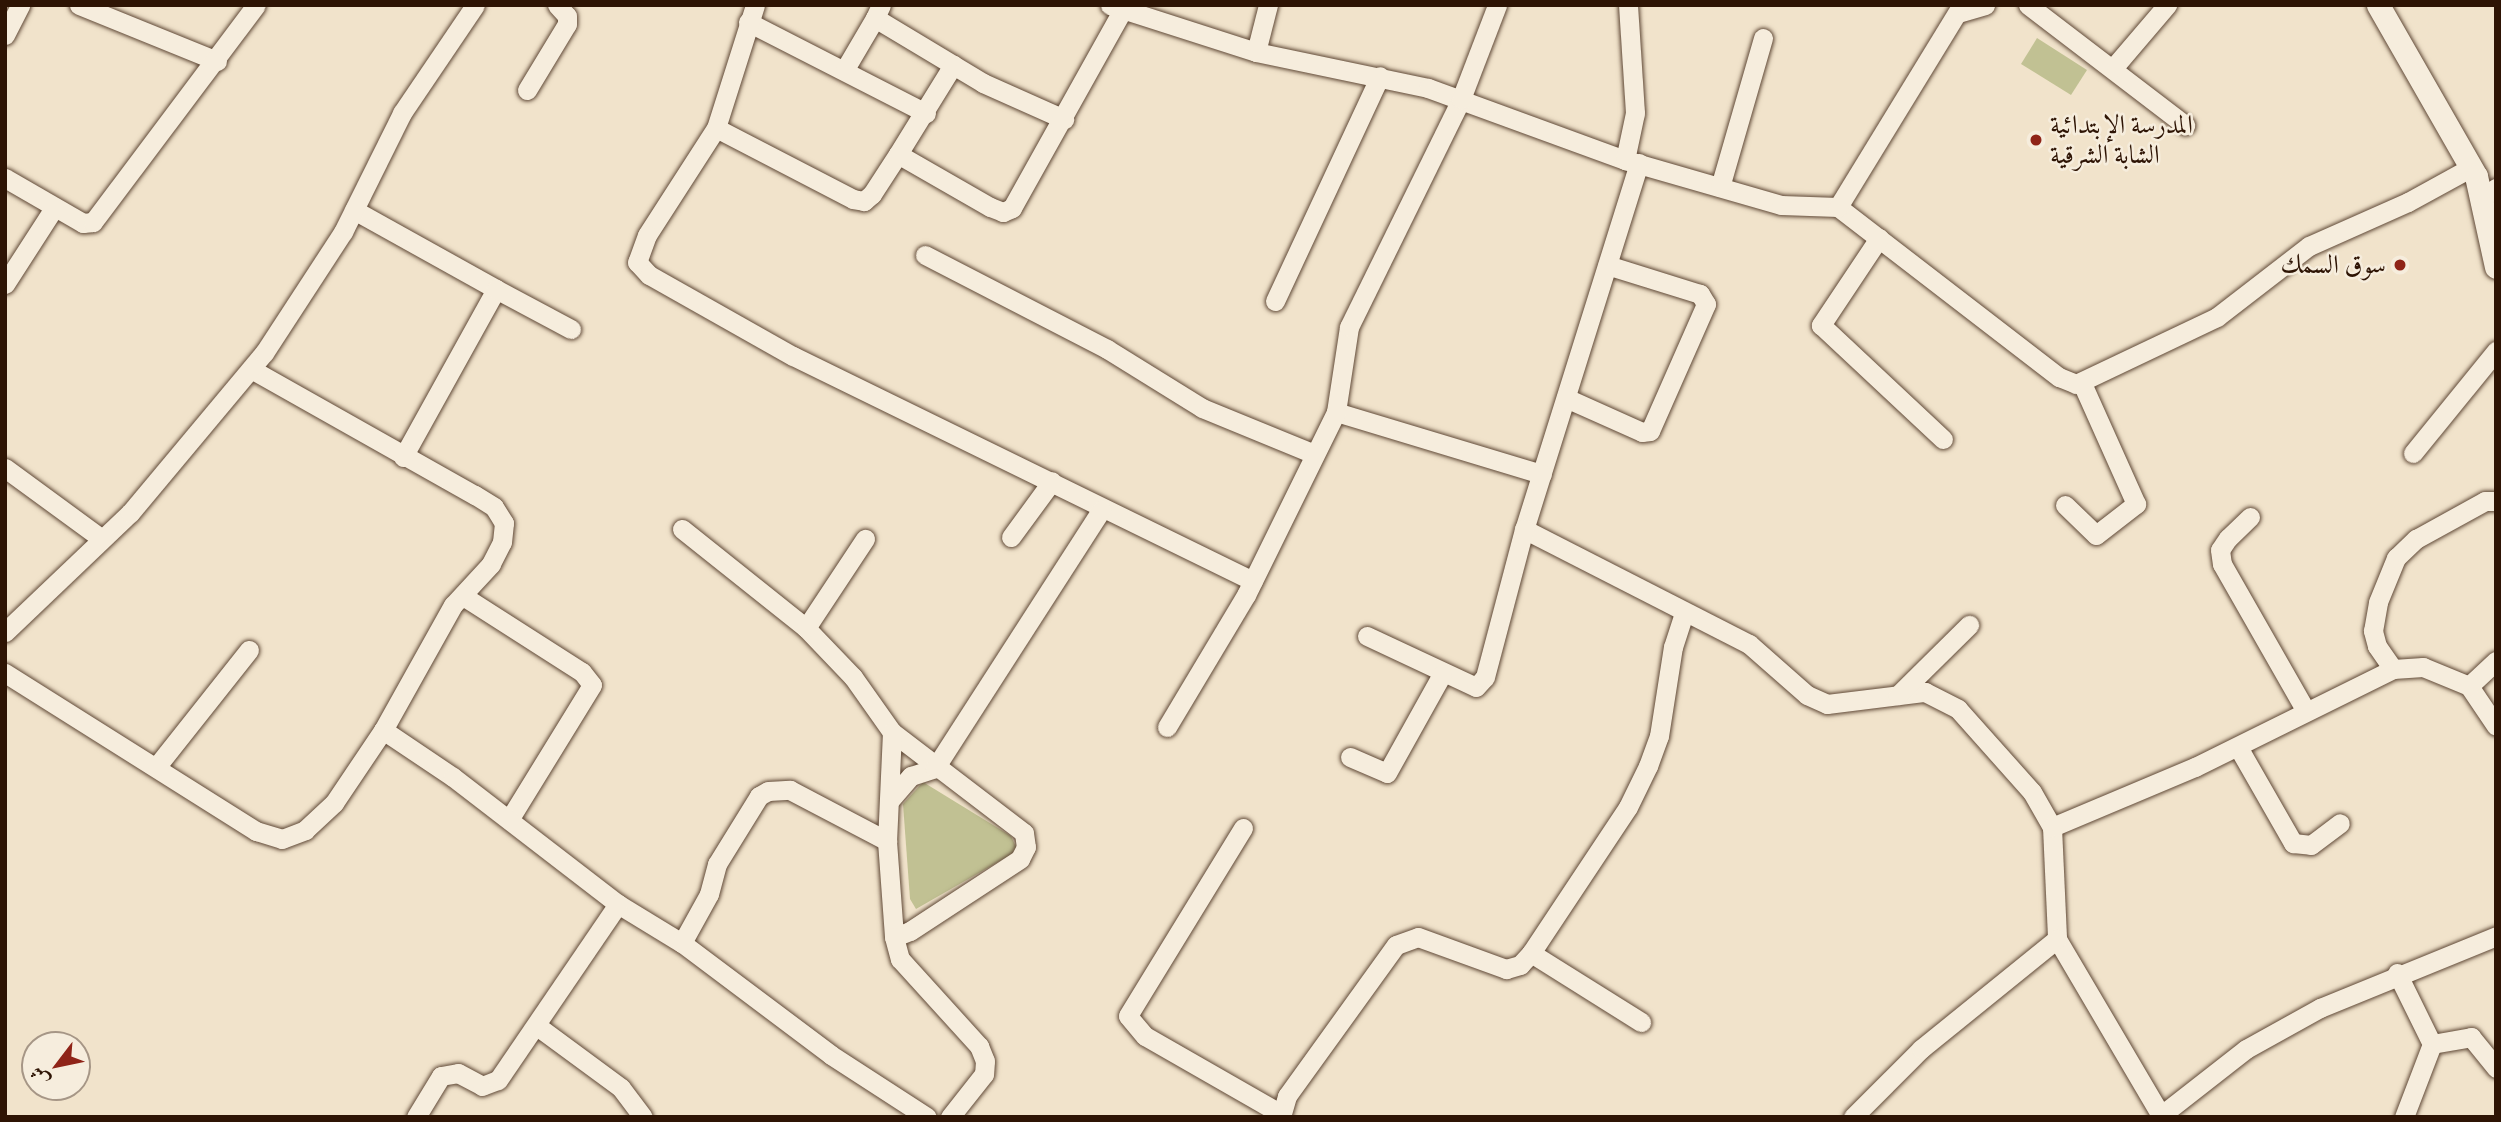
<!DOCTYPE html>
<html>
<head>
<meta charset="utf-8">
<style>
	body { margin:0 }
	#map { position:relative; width:2501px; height:1122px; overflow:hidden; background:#f1e3cb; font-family:"IM FELL Great Primer",Amiri,serif }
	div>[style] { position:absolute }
	.green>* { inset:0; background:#c1c193 }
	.roads { filter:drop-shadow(0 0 2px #5f4836) drop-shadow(0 0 2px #5f4836) }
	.minor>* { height:19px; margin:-9.5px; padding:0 9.5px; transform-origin:9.5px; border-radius:9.5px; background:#f6eddd }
	.tertiary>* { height:23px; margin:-11.5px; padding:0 11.5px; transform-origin:11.5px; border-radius:11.5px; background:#f6eddd }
	.dots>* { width:19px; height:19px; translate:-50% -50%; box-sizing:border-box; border:4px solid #f6eddd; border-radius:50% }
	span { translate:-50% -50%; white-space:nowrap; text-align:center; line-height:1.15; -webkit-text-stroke:5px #f6eddd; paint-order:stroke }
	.poi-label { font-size:26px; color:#2e1404 }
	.left { translate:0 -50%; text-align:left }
	.right { translate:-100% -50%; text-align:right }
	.frame { position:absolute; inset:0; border:7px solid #2e1404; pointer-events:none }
	.north { position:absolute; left:21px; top:1031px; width:70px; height:70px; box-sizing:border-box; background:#f6eddd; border:2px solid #a69686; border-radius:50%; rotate:238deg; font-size:19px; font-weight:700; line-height:28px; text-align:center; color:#2e1404 }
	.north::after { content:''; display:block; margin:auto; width:24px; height:32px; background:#8f2418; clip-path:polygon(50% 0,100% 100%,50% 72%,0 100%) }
</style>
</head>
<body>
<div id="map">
	<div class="green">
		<i style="clip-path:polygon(2037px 38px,2087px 70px,2071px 95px,2021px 64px)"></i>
		<i style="clip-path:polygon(923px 782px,1011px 836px,1016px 847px,1012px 854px,916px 909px,910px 899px,903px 804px)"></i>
	</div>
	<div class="roads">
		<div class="minor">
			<i style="left:79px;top:5px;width:149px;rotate:22.1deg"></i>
			<i style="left:881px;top:5px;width:14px;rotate:115deg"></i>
			<i style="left:875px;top:18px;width:126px;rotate:31deg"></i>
			<i style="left:983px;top:83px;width:89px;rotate:24deg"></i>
			<i style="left:1110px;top:5px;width:153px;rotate:17.8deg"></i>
			<i style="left:1256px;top:52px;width:176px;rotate:11.8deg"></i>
			<i style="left:1428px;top:88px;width:210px;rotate:20.1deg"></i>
			<i style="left:1625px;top:160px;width:162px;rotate:16.1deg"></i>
			<i style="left:1781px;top:205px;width:57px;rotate:2deg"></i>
			<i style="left:1838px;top:207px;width:279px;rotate:37.6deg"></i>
			<i style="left:2059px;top:377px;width:18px;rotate:22deg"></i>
			<i style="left:2076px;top:384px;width:156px;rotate:-25.4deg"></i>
			<i style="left:2217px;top:317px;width:116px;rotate:-37.7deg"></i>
			<i style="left:2309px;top:246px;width:108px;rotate:-24deg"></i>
			<i style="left:2408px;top:202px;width:73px;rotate:-28.7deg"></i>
			<i style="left:2028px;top:5px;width:198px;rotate:37.4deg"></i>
			<i style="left:1122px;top:11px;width:226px;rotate:119.2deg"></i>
			<i style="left:1012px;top:208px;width:10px;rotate:156deg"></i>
			<i style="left:1003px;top:212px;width:14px;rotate:-159deg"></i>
			<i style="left:990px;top:207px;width:106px;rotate:-150.1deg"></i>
			<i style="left:898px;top:154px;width:48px;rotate:123deg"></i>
			<i style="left:872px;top:194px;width:11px;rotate:139deg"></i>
			<i style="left:864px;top:201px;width:11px;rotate:-170deg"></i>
			<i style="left:853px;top:199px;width:154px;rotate:-152.6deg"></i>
			<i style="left:716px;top:128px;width:127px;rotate:122.8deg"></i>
			<i style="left:647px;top:235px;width:29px;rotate:110deg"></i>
			<i style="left:637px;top:262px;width:18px;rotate:47deg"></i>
			<i style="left:649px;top:275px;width:165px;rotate:29.4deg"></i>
			<i style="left:793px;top:356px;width:512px;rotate:26.06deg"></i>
			<i style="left:1961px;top:12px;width:25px;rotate:-16deg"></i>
			<i style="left:748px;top:22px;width:200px;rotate:27.1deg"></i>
			<i style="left:5px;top:35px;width:34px;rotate:-63deg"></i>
			<i style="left:1256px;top:52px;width:49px;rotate:-75.7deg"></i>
			<i style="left:2114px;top:67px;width:82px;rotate:-49.5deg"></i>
			<i style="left:845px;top:69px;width:59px;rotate:-59.5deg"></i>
			<i style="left:527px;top:90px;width:77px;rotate:-58.8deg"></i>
			<i style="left:567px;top:24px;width:8px;rotate:-90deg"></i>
			<i style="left:567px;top:16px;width:15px;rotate:-132deg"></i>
			<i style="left:716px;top:128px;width:129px;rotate:-72.4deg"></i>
			<i style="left:898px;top:154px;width:105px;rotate:-58.3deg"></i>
			<i style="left:1625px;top:160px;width:48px;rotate:-78deg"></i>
			<i style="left:1635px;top:113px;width:108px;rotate:-93.7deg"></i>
			<i style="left:1639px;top:163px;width:384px;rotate:107.4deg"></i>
			<i style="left:1524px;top:529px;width:253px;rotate:27.1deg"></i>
			<i style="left:1749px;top:644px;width:77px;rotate:41.3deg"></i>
			<i style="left:1807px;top:695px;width:22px;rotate:24deg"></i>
			<i style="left:1827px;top:704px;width:99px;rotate:-7deg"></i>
			<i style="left:1925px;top:692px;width:37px;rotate:27deg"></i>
			<i style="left:1958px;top:709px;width:111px;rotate:48.3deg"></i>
			<i style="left:2032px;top:792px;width:40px;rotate:60.3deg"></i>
			<i style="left:2052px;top:827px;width:112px;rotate:87.4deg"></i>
			<i style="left:2057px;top:939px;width:207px;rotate:59.5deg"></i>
			<i style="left:5px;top:178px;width:90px;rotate:30deg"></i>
			<i style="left:83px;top:223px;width:10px;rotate:-6deg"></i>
			<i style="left:93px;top:222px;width:271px;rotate:-53.1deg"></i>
			<i style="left:1720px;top:187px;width:155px;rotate:-73.9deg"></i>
			<i style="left:2483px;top:197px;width:16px;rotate:-35deg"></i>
			<i style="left:1838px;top:207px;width:237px;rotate:-58.5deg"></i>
			<i style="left:354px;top:210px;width:162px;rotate:29.1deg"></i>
			<i style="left:1879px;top:238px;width:105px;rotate:123.7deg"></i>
			<i style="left:1821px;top:325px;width:167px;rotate:43.1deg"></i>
			<i style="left:925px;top:255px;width:205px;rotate:27.3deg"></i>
			<i style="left:1107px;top:349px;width:112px;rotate:31.8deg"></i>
			<i style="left:1202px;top:408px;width:121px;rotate:22.3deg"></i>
			<i style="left:5px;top:284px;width:90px;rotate:-57.2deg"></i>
			<i style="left:1275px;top:301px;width:248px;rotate:-65deg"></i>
			<i style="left:251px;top:369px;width:257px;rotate:29.4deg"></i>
			<i style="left:475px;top:495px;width:22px;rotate:32deg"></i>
			<i style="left:494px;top:507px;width:19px;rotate:58deg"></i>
			<i style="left:504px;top:523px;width:19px;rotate:96deg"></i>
			<i style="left:502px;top:542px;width:25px;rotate:117deg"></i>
			<i style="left:491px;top:564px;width:56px;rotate:132.8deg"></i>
			<i style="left:453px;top:605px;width:143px;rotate:119.2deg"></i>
			<i style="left:1566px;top:398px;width:83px;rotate:24.1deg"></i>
			<i style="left:1642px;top:432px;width:8px;rotate:-7deg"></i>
			<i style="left:1650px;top:431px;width:139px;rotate:-66.2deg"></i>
			<i style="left:1706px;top:304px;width:12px;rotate:-121deg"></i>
			<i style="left:1700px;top:294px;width:97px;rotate:-162.7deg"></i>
			<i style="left:1336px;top:412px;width:215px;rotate:16.8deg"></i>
			<i style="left:2413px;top:453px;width:132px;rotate:-50.9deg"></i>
			<i style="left:403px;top:457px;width:192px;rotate:-61deg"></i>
			<i style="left:496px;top:289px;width:85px;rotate:28.1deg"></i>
			<i style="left:5px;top:468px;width:120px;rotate:36.2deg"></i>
			<i style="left:2065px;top:505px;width:43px;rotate:44.1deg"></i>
			<i style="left:2096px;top:535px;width:51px;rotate:-37.8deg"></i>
			<i style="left:2136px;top:504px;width:133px;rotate:-114.1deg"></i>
			<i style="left:2250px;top:517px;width:30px;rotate:136deg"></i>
			<i style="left:2228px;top:538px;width:14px;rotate:124deg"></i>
			<i style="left:2220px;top:550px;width:14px;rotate:82deg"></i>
			<i style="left:2222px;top:564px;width:169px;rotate:60.3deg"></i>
			<i style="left:682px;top:529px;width:159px;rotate:38.6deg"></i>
			<i style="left:806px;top:628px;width:68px;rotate:46.2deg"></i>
			<i style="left:853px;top:677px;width:67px;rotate:54.7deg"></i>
			<i style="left:892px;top:732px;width:166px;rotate:37.4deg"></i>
			<i style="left:1024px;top:833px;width:14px;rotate:82deg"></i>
			<i style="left:1026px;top:847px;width:13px;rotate:117deg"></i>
			<i style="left:1020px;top:859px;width:131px;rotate:146.8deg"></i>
			<i style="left:910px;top:931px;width:17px;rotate:159deg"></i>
			<i style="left:1011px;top:537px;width:69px;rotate:-53.8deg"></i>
			<i style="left:463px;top:596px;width:141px;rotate:32.6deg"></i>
			<i style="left:582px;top:672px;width:16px;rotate:52deg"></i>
			<i style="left:592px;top:685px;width:158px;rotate:121.6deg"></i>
			<i style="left:806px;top:628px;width:107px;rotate:-56.5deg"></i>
			<i style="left:5px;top:632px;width:173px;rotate:-43.6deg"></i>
			<i style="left:130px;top:513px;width:209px;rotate:-50.1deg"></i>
			<i style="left:264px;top:353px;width:145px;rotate:-56.9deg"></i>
			<i style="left:343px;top:232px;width:133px;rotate:-63.6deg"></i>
			<i style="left:402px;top:113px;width:130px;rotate:-55.9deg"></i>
			<i style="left:1367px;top:636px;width:120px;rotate:25.1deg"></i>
			<i style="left:1476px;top:687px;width:13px;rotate:-48deg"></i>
			<i style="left:1485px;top:677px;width:153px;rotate:-75.2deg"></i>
			<i style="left:2393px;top:669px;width:28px;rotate:-125deg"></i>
			<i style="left:2377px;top:646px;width:16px;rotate:-105deg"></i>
			<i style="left:2373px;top:631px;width:29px;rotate:-80deg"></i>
			<i style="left:2378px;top:602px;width:48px;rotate:-67.8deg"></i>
			<i style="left:2396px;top:558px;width:28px;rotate:-44deg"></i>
			<i style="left:2416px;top:539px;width:79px;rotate:-28.8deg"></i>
			<i style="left:2485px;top:501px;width:11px"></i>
			<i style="left:5px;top:673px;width:297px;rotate:32.2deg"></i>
			<i style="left:256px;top:831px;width:27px;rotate:17deg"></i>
			<i style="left:282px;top:839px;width:25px;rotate:-21deg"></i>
			<i style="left:305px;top:830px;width:40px;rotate:-43deg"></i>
			<i style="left:334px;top:803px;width:88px;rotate:-56.1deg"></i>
			<i style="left:383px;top:730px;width:84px;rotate:33.9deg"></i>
			<i style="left:453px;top:777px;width:208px;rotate:37.6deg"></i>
			<i style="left:618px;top:904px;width:75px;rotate:31.4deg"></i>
			<i style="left:682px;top:943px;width:186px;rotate:36.9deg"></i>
			<i style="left:831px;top:1055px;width:114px;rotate:32.9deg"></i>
			<i style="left:2469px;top:686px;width:48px;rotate:56deg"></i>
			<i style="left:1898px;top:695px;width:100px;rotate:-44.6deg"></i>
			<i style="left:1167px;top:727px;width:154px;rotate:-59.1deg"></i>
			<i style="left:1246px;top:595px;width:204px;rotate:-63.8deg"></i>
			<i style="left:1336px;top:412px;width:86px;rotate:-81.3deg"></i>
			<i style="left:1349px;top:327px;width:254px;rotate:-63.8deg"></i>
			<i style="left:1461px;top:99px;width:101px;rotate:-69deg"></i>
			<i style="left:892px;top:732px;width:109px;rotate:92.6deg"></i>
			<i style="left:887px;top:841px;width:96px;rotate:85.8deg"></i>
			<i style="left:894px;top:937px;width:23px;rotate:75deg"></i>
			<i style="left:900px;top:959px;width:118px;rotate:47.8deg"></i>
			<i style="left:979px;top:1046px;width:16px;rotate:68deg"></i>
			<i style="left:985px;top:1061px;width:13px;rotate:94deg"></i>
			<i style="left:984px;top:1074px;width:55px;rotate:128.3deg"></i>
			<i style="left:2238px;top:747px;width:111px;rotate:60.2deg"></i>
			<i style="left:2293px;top:843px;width:18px;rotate:6deg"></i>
			<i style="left:2311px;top:845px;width:36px;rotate:-37deg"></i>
			<i style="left:1350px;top:757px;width:40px;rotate:23.4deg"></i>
			<i style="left:1387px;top:773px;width:113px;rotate:-60.9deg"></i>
			<i style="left:157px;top:766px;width:148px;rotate:-51.6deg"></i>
			<i style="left:890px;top:800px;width:32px;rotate:-49deg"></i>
			<i style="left:911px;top:776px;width:25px;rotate:-18deg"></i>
			<i style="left:935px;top:768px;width:307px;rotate:-57.2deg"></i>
			<i style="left:2052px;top:827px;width:155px;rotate:-22.8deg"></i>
			<i style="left:2195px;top:767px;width:221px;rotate:-26.3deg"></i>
			<i style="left:2393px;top:669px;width:30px;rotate:-4deg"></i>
			<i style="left:2423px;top:667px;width:50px;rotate:22.4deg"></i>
			<i style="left:2469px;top:686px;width:37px;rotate:-43deg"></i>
			<i style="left:1243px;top:828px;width:220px;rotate:121.5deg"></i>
			<i style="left:1128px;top:1016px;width:26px;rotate:50deg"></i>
			<i style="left:1145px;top:1036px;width:157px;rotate:29.8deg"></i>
			<i style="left:682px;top:943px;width:56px;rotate:-61.1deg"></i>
			<i style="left:709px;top:894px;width:31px;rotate:-75deg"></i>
			<i style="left:717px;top:864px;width:80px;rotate:-58.3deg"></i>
			<i style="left:759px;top:796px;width:10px;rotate:-29deg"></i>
			<i style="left:768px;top:791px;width:22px;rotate:-3deg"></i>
			<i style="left:790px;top:790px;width:110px;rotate:27.7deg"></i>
			<i style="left:1531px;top:953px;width:130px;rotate:32.1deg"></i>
			<i style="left:2397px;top:973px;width:79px;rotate:63.8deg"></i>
			<i style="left:2432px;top:1044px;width:78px;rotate:111deg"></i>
			<i style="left:537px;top:1026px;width:104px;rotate:36.4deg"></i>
			<i style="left:621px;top:1088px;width:36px;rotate:53deg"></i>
			<i style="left:2432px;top:1044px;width:40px;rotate:-10deg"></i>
			<i style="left:2471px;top:1037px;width:40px;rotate:51deg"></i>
			<i style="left:416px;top:1117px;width:48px;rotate:-58.6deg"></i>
			<i style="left:441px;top:1076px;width:17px;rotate:-10deg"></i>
			<i style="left:458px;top:1073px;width:27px;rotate:28deg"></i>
			<i style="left:482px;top:1086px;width:17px;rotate:-21deg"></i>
			<i style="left:498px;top:1080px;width:213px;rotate:-55.7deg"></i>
			<i style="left:1281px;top:1117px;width:22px;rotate:-74deg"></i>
			<i style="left:1287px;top:1096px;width:186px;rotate:-54.2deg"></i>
			<i style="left:1396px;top:945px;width:23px;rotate:-20deg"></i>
			<i style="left:1418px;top:937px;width:94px;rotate:20deg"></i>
			<i style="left:1506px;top:969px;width:15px;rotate:-16deg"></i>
			<i style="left:1520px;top:965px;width:16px;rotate:-47deg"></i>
			<i style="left:1531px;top:953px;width:175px;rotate:-56.4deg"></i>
			<i style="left:1628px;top:807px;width:46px;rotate:-64deg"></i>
			<i style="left:1648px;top:766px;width:32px;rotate:-70deg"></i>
			<i style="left:1659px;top:736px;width:90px;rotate:-81.1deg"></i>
			<i style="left:1673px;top:647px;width:36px;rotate:-72deg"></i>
			<i style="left:1853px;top:1117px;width:96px;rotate:-45deg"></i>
			<i style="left:1921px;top:1049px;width:175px;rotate:-39deg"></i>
			<i style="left:2159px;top:1117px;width:110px;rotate:-38deg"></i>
			<i style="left:2246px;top:1049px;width:85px;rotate:-29deg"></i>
			<i style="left:2320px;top:1008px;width:190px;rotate:-22.2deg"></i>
		</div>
		<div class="tertiary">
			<i style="left:2378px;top:5px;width:197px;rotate:60.2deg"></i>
			<i style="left:2476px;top:176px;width:93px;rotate:77.6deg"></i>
		</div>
	</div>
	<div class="dots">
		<i style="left:2036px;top:140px;background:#8f2418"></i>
		<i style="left:2400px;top:265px;background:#8f2418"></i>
	</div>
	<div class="poi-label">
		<span class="left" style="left:2050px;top:140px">المدرسة الإبتدائية<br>الشابة الشرقية</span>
		<span class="right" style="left:2386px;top:265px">سوق السمك</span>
	</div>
	<div class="frame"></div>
	<div class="north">ش</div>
</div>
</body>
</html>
